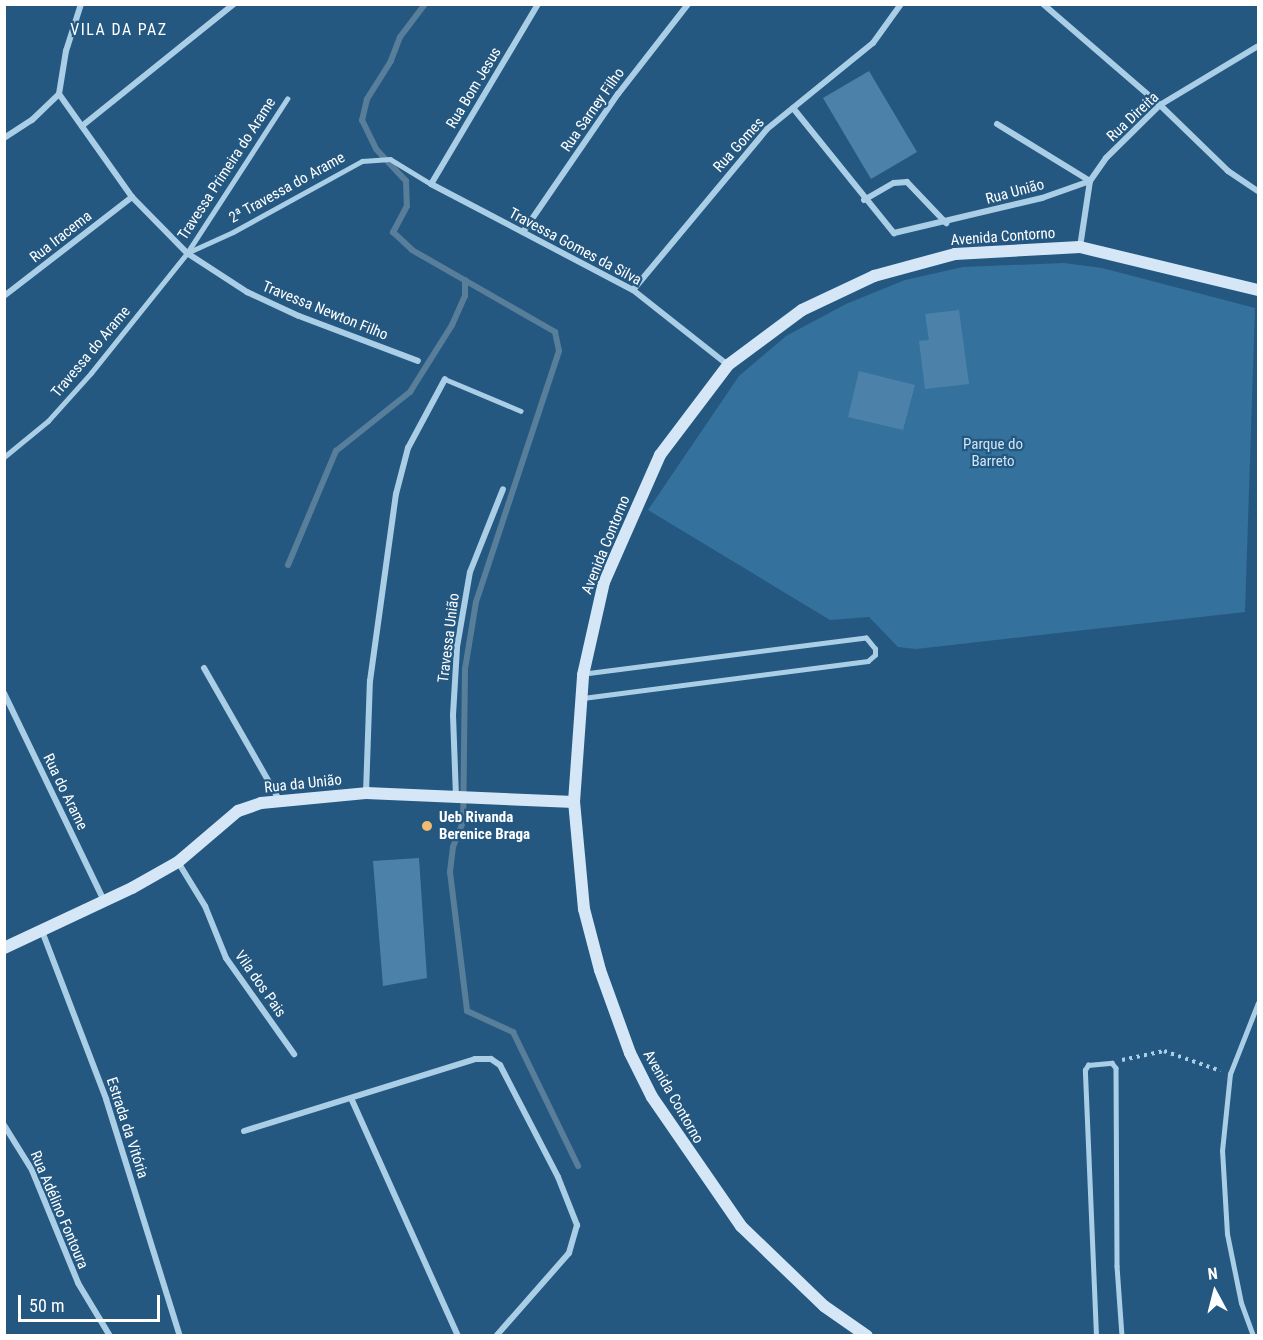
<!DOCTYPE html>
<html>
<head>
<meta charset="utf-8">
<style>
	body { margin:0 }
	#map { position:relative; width:1263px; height:1340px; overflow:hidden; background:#245881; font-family:"Roboto Condensed",sans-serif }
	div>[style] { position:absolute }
	.green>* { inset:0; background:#34719d }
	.stream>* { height:6px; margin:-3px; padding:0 3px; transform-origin:3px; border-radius:3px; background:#587e9a }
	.building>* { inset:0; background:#4c82aa }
	.path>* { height:4px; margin-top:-2px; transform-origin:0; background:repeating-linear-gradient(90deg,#abcee7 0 3px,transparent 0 7.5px) }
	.lane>* { height:4.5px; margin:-2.25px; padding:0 2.25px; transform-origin:2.25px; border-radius:2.25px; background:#abcee7 }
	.street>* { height:6px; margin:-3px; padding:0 3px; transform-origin:3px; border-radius:3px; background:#abcee7 }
	.secondary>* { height:12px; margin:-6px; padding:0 6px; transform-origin:6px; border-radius:6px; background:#d5e7f6 }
	.dots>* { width:16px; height:16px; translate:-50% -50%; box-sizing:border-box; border:3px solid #245881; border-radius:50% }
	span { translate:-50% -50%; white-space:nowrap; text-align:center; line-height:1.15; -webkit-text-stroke:4.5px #245881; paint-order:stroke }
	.street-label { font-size:15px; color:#fff }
	.park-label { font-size:15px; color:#cee5f6 }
	.poi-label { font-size:15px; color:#fff; font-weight:700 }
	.left { translate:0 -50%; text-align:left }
	.neighbourhood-label { font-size:16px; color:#fff; letter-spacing:1.5px }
	.frame { position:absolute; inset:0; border:6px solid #fff; pointer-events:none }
	.north { position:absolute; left:1185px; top:1262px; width:60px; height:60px; -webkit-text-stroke:4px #245881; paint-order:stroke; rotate:353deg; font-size:16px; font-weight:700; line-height:24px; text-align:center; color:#fff }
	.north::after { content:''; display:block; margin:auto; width:21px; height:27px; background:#fff; clip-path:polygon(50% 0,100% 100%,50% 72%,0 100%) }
	.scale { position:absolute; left:18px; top:1295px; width:142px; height:27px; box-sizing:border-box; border:3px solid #fff; border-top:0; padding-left:8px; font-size:18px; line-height:21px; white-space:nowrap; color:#fff; -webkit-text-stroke:4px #245881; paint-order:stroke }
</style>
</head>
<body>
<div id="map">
	<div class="green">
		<i style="clip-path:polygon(1064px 263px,1102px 268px,1255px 308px,1245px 612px,916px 649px,898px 647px,869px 617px,830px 620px,648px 510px,739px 376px,786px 336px,846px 304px,905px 280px,963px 267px)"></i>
	</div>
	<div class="stream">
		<i style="left:425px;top:4px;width:41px;rotate:127.1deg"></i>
		<i style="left:400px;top:37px;width:26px;rotate:111deg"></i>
		<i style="left:391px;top:61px;width:45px;rotate:122.3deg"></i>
		<i style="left:367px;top:99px;width:22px;rotate:103deg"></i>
		<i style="left:362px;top:120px;width:32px;rotate:64deg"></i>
		<i style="left:376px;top:149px;width:44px;rotate:46.8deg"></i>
		<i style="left:406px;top:181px;width:25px;rotate:88deg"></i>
		<i style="left:407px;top:206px;width:30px;rotate:118deg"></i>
		<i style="left:393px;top:232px;width:26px;rotate:43deg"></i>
		<i style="left:412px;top:250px;width:165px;rotate:29.8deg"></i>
		<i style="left:555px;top:332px;width:19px;rotate:78deg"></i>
		<i style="left:559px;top:351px;width:264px;rotate:108.3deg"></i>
		<i style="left:476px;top:602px;width:68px;rotate:99.3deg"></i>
		<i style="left:465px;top:669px;width:153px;rotate:90.7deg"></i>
		<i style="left:463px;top:822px;width:27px;rotate:112deg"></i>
		<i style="left:453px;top:847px;width:25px;rotate:97deg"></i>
		<i style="left:450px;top:872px;width:140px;rotate:83deg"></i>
		<i style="left:467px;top:1011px;width:51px;rotate:24.5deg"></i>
		<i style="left:513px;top:1032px;width:149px;rotate:64.1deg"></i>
		<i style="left:288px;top:565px;width:124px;rotate:-67.2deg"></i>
		<i style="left:336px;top:451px;width:95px;rotate:-38.6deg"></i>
		<i style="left:410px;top:392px;width:79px;rotate:-57.9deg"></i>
		<i style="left:452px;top:325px;width:32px;rotate:-66deg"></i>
		<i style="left:465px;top:296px;width:16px;rotate:-90deg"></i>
	</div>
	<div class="building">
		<i style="clip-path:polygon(869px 71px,917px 152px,871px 179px,823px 98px)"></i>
		<i style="clip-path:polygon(959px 310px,969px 384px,925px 389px,919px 341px,929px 340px,925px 314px)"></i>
		<i style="clip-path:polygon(859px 371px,915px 385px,903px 430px,848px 417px)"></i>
		<i style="clip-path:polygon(419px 858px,427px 978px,383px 986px,373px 861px)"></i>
	</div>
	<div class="path">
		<i style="left:1122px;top:1060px;width:43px;rotate:-12.1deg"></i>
		<i style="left:1164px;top:1051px;width:60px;rotate:19.3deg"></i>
	</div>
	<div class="lane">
		<i style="left:189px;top:252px;width:48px;rotate:-24.4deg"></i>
		<i style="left:233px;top:232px;width:147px;rotate:-28.8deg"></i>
		<i style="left:362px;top:161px;width:28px;rotate:-4deg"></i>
		<i style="left:390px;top:159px;width:48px;rotate:31.4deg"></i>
		<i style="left:445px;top:379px;width:82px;rotate:22.8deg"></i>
		<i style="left:4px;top:457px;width:57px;rotate:-39.3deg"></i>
		<i style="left:48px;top:421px;width:64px;rotate:-48.1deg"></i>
		<i style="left:91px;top:373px;width:154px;rotate:-51.3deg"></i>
		<i style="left:187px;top:253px;width:184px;rotate:-57deg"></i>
		<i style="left:583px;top:698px;width:287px;rotate:-7.4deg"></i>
		<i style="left:868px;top:661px;width:9px;rotate:-41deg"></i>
		<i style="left:875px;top:655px;width:6px;rotate:-90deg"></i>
		<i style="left:875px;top:649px;width:14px;rotate:-129deg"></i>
		<i style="left:866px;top:638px;width:283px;rotate:172.7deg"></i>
		<i style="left:1096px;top:1336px;width:266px;rotate:-92.4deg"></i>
		<i style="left:1085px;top:1070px;width:6px;rotate:-59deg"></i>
		<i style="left:1088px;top:1065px;width:24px;rotate:-5deg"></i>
		<i style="left:1112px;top:1063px;width:6px;rotate:51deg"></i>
		<i style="left:1116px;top:1068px;width:198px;rotate:89.7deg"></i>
		<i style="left:1117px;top:1266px;width:70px;rotate:85.9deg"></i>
		<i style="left:1253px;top:1336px;width:35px;rotate:-110deg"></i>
		<i style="left:1241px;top:1303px;width:70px;rotate:-101.5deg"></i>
		<i style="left:1227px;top:1234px;width:83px;rotate:-93.4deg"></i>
		<i style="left:1222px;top:1151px;width:77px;rotate:-84.1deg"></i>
		<i style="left:1230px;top:1074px;width:76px;rotate:-68.5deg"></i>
	</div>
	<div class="street">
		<i style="left:538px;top:4px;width:209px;rotate:120.7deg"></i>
		<i style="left:431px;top:184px;width:228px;rotate:27.7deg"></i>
		<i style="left:633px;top:290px;width:121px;rotate:38.3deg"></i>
		<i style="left:1043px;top:4px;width:155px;rotate:40.8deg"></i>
		<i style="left:1160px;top:105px;width:95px;rotate:44.1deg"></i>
		<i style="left:1228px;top:171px;width:36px;rotate:34deg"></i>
		<i style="left:59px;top:94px;width:126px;rotate:54.7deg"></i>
		<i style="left:132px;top:197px;width:78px;rotate:45.5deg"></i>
		<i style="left:187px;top:253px;width:72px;rotate:33deg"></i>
		<i style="left:247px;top:292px;width:57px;rotate:24.8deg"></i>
		<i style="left:299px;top:316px;width:127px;rotate:20.7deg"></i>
		<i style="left:59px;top:94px;width:44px;rotate:-80.8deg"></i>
		<i style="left:66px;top:51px;width:49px;rotate:-72.3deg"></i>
		<i style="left:793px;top:108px;width:161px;rotate:51.1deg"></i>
		<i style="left:894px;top:233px;width:152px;rotate:-13.3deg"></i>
		<i style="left:1042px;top:198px;width:51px;rotate:-19.5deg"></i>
		<i style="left:997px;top:124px;width:109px;rotate:31.5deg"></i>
		<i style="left:82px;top:126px;width:195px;rotate:-38.8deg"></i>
		<i style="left:4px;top:138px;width:33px;rotate:-33deg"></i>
		<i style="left:32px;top:120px;width:37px;rotate:-44deg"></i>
		<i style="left:864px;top:200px;width:34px;rotate:-30deg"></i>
		<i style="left:894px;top:183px;width:13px;rotate:-4deg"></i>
		<i style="left:907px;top:182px;width:57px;rotate:46.4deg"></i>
		<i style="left:523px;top:232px;width:168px;rotate:-55.5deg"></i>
		<i style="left:618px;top:94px;width:114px;rotate:-52.1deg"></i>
		<i style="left:1080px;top:247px;width:67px;rotate:-81.4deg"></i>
		<i style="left:1090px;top:181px;width:28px;rotate:-55deg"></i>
		<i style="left:1106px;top:158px;width:76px;rotate:-44.5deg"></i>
		<i style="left:1160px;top:105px;width:114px;rotate:-31deg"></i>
		<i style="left:633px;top:290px;width:209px;rotate:-50.2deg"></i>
		<i style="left:767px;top:129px;width:136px;rotate:-39.1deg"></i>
		<i style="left:873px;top:43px;width:48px;rotate:-54.3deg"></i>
		<i style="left:4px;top:296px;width:162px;rotate:-37.7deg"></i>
		<i style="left:204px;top:668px;width:153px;rotate:60.3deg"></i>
		<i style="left:4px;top:693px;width:231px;rotate:64.3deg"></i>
		<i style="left:366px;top:793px;width:112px;rotate:-88deg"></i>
		<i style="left:370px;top:681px;width:189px;rotate:-82.1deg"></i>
		<i style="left:396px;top:494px;width:48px;rotate:-75.4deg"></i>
		<i style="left:408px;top:448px;width:78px;rotate:-61.8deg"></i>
		<i style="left:456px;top:797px;width:82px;rotate:-92.1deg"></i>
		<i style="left:453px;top:715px;width:68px;rotate:-86.6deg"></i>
		<i style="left:457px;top:647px;width:76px;rotate:-80.2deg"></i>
		<i style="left:470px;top:572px;width:89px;rotate:-68.3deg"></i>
		<i style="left:178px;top:862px;width:52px;rotate:58.5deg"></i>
		<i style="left:205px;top:906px;width:56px;rotate:68deg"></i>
		<i style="left:226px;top:958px;width:118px;rotate:54.7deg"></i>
		<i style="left:42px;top:931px;width:180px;rotate:69.1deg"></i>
		<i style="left:106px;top:1099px;width:248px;rotate:72.7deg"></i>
		<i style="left:351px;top:1098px;width:261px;rotate:65.8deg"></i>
		<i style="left:4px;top:1125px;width:53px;rotate:58.1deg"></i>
		<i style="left:32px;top:1170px;width:122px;rotate:67.8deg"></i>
		<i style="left:78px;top:1283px;width:62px;rotate:58.9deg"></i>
		<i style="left:244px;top:1131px;width:242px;rotate:-17.3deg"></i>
		<i style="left:475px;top:1059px;width:16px"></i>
		<i style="left:491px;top:1059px;width:11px;rotate:34deg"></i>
		<i style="left:500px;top:1065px;width:126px;rotate:62.6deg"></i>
		<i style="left:558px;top:1177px;width:52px;rotate:68.4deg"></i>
		<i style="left:577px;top:1225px;width:29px;rotate:106deg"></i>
		<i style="left:569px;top:1253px;width:111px;rotate:131.3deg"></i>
	</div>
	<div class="secondary">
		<i style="left:4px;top:948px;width:141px;rotate:-25.1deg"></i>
		<i style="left:132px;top:888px;width:53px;rotate:-29.5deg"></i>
		<i style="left:178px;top:862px;width:79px;rotate:-40.4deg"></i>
		<i style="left:238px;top:811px;width:24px;rotate:-19deg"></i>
		<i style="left:261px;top:803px;width:105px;rotate:-5.4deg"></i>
		<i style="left:366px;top:793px;width:208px;rotate:2.5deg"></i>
		<i style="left:867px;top:1336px;width:52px;rotate:-145.1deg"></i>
		<i style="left:824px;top:1306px;width:115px;rotate:-136.1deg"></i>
		<i style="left:741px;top:1226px;width:157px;rotate:-124.6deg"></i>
		<i style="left:652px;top:1097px;width:49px;rotate:-116.6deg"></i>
		<i style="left:630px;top:1053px;width:88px;rotate:-109.9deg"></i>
		<i style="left:600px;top:970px;width:63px;rotate:-104.7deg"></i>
		<i style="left:584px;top:909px;width:107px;rotate:-95.3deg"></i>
		<i style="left:574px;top:802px;width:127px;rotate:-85.9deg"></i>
		<i style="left:583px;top:675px;width:95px;rotate:-77.3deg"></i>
		<i style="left:604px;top:582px;width:139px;rotate:-66.2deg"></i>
		<i style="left:660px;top:455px;width:113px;rotate:-52.9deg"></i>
		<i style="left:728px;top:365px;width:92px;rotate:-36.6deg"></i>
		<i style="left:802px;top:310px;width:80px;rotate:-25.3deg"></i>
		<i style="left:874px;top:276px;width:84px;rotate:-15.2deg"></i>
		<i style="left:955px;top:254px;width:125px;rotate:-3.2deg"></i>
		<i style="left:1080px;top:247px;width:183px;rotate:13.6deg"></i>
	</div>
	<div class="dots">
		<i style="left:427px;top:826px;background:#f2bb6e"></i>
	</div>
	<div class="street-label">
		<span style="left:474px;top:88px;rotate:-59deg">Rua Bom Jesus</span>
		<span style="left:593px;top:110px;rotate:-55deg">Rua Sarney Filho</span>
		<span style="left:1133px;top:117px;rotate:-43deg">Rua Direita</span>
		<span style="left:739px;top:145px;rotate:-48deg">Rua Gomes</span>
		<span style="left:227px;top:169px;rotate:-57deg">Travessa Primeira do Arame</span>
		<span style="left:287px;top:188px;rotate:-29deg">2ª Travessa do Arame</span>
		<span style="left:1015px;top:192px;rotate:-15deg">Rua União</span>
		<span style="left:61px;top:237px;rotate:-38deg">Rua Iracema</span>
		<span style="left:1003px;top:237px;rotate:-4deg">Avenida Contorno</span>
		<span style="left:575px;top:247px;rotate:28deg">Travessa Gomes da Silva</span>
		<span style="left:325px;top:311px;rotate:22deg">Travessa Newton Filho</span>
		<span style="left:91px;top:352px;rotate:-50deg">Travessa do Arame</span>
		<span style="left:606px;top:545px;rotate:-68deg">Avenida Contorno</span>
		<span style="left:449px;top:638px;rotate:-83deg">Travessa União</span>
		<span style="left:303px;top:784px;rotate:-6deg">Rua da União</span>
		<span style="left:65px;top:792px;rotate:64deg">Rua do Arame</span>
		<span style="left:260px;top:984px;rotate:55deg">Vila dos Pais</span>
		<span style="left:673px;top:1097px;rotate:60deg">Avenida Contorno</span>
		<span style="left:127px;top:1128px;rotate:72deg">Estrada da Vitória</span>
		<span style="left:59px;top:1210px;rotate:67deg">Rua Adélino Fontoura</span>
	</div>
	<div class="park-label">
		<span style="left:993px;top:453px">Parque do<br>Barreto</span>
	</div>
	<div class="poi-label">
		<span class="left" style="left:439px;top:826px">Ueb Rivanda<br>Berenice Braga</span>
	</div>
	<div class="neighbourhood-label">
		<span style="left:119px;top:30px">VILA DA PAZ</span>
	</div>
	<div class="frame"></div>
	<div class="north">N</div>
	<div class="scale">50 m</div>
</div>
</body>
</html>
